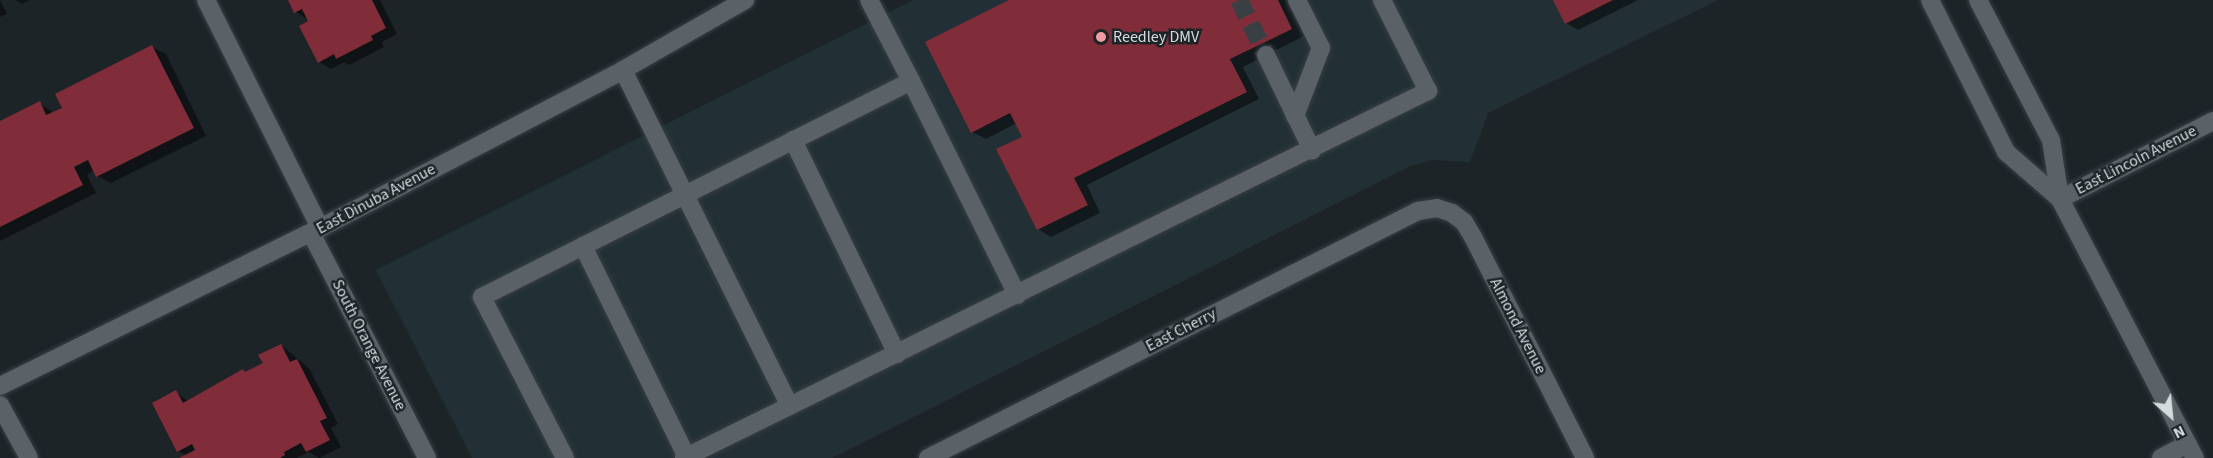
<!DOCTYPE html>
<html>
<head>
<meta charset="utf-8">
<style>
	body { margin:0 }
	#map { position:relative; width:2213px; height:458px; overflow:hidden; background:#1d2428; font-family:"Source Sans 3",sans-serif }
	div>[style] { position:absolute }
	.built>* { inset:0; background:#223036 }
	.shadow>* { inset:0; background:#0007 }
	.building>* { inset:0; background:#802c39 }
	.minor-tunnel>* { height:18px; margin-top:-9px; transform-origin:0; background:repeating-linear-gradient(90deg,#393f43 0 18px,transparent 0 27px) }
	.roads { filter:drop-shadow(0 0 2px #393f42) drop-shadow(0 0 2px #393f42) }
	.minor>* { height:18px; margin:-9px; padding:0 9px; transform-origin:9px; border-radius:9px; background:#5a6267 }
	.dots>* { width:16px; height:16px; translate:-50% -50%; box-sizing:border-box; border:3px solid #1d2428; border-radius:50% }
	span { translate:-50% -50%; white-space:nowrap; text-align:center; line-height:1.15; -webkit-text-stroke:5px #1d2428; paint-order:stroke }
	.poi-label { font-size:16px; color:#d6dbde }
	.left { translate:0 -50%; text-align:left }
	.street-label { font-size:16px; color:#d6dbde }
	.north { position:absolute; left:2141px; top:386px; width:60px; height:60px; -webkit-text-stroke:4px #1d2428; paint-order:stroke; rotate:153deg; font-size:16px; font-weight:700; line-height:24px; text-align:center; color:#d6dbde }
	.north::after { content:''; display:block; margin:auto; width:21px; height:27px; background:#d6dbde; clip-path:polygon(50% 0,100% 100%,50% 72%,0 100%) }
</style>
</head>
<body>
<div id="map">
	<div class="built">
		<i style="clip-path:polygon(913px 0,1718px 0,1488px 113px,1470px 162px,1432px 160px,1413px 165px,832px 458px,472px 458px,376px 270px)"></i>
	</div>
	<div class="shadow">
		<i style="clip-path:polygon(0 0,7px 14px,0 17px)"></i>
		<i style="clip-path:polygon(15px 0,30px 0,22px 4px)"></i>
		<i style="clip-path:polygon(289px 0,380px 0,397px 34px,382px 42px,384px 47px,349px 65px,344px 62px,331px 69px,319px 62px,310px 21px,296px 12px)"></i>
		<i style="clip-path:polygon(1012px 0,1286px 0,1304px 36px,1243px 67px,1259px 99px,1087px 185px,1100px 213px,1051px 237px,1038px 229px,1024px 137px,1017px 123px,986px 139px,972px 132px)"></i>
		<i style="clip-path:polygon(1554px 0,1638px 0,1578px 30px,1566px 23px)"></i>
		<i style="clip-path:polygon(152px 47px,166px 54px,206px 136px,111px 183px,97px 176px,95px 170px,87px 175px,96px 193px,0 241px,0 122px,39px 103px,54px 113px)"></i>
		<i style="clip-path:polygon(281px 345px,309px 368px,338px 424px,331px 428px,341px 447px,319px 458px,309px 452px,296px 458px,182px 458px,187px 456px,178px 451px,176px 392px,189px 402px,243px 370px,247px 373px,265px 364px)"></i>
	</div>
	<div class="building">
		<i style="clip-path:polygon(288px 0,372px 0,386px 28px,371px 36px,373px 40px,336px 59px,334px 54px,318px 63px,299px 26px,308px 21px,302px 9px,294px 13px)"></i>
		<i style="clip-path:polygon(1009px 0,1278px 0,1292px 29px,1230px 59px,1247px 92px,1074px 178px,1088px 205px,1037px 230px,996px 149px,1022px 137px,1010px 113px,971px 133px,925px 42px)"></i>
		<i style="clip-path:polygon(1553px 0,1613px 0,1565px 24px)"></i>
		<i style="clip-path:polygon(152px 45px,194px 128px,96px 177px,88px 160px,74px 167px,83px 185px,0 227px,0 121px,40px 101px,46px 115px,62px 108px,55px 94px)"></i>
		<i style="clip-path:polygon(281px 344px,290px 362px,297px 359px,327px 418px,320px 421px,330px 440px,306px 452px,301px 443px,284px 452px,285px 455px,280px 458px,179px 458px,195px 450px,192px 444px,177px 452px,152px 403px,176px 390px,183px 403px,243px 369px,245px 372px,263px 363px,258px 355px)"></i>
	</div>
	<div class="minor-tunnel">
		<i style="left:1239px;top:0;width:61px;rotate:63.9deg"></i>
	</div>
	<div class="roads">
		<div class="minor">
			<i style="left:206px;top:0;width:255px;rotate:63.4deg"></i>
			<i style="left:1930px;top:0;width:170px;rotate:63.4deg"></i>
			<i style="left:2006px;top:152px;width:72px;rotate:41deg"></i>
			<i style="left:1978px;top:0;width:158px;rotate:62.5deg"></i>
			<i style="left:2051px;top:140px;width:60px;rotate:81.3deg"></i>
			<i style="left:2060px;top:199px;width:292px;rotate:62.5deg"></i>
			<i style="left:1266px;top:55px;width:106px;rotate:64.2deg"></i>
			<i style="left:623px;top:70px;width:375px;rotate:63.6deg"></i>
			<i style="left:911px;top:81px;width:239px;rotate:63.6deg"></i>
			<i style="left:1295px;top:116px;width:73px;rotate:-69.1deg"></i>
			<i style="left:1321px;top:48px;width:54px;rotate:-116.6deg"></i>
			<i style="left:793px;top:140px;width:238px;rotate:64.1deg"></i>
			<i style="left:2060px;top:199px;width:172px;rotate:-27deg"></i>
			<i style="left:311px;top:233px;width:253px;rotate:62.7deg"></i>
			<i style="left:583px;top:246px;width:235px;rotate:63.8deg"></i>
			<i style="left:0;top:386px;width:357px;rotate:-26.3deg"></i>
			<i style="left:320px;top:228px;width:342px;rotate:-27.5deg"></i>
			<i style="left:623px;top:70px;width:141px;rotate:-29.8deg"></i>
			<i style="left:0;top:405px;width:60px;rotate:61.3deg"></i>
			<i style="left:565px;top:458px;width:181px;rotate:-117.3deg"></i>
			<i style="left:482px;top:297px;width:480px;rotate:-26.7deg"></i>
			<i style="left:911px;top:81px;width:91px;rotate:-117.4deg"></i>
			<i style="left:684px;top:458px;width:830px;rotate:-26.26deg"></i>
			<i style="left:1428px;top:91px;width:102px;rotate:-116.8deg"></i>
			<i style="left:928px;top:458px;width:549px;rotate:-26.75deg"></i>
			<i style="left:1418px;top:211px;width:19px;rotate:-9deg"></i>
			<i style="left:1437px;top:208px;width:16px;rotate:18deg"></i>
			<i style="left:1452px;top:213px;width:15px;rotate:37deg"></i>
			<i style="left:1464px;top:222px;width:17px;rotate:59deg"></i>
			<i style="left:1473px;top:237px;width:248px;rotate:63.1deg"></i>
			<i style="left:2161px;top:458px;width:30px;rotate:-28deg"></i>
		</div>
	</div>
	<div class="dots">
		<i style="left:1101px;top:37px;background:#f49aa2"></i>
	</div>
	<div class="poi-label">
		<span class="left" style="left:1113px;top:37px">Reedley DMV</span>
	</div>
	<div class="street-label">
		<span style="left:2136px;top:160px;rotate:-27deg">East Lincoln Avenue</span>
		<span style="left:376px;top:199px;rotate:-28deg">East Dinuba Avenue</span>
		<span style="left:1518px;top:326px;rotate:63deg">Almond Avenue</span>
		<span style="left:1181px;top:330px;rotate:-27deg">East Cherry</span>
		<span style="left:369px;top:345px;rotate:63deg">South Orange Avenue</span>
	</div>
	<div class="north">N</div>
</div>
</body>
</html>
